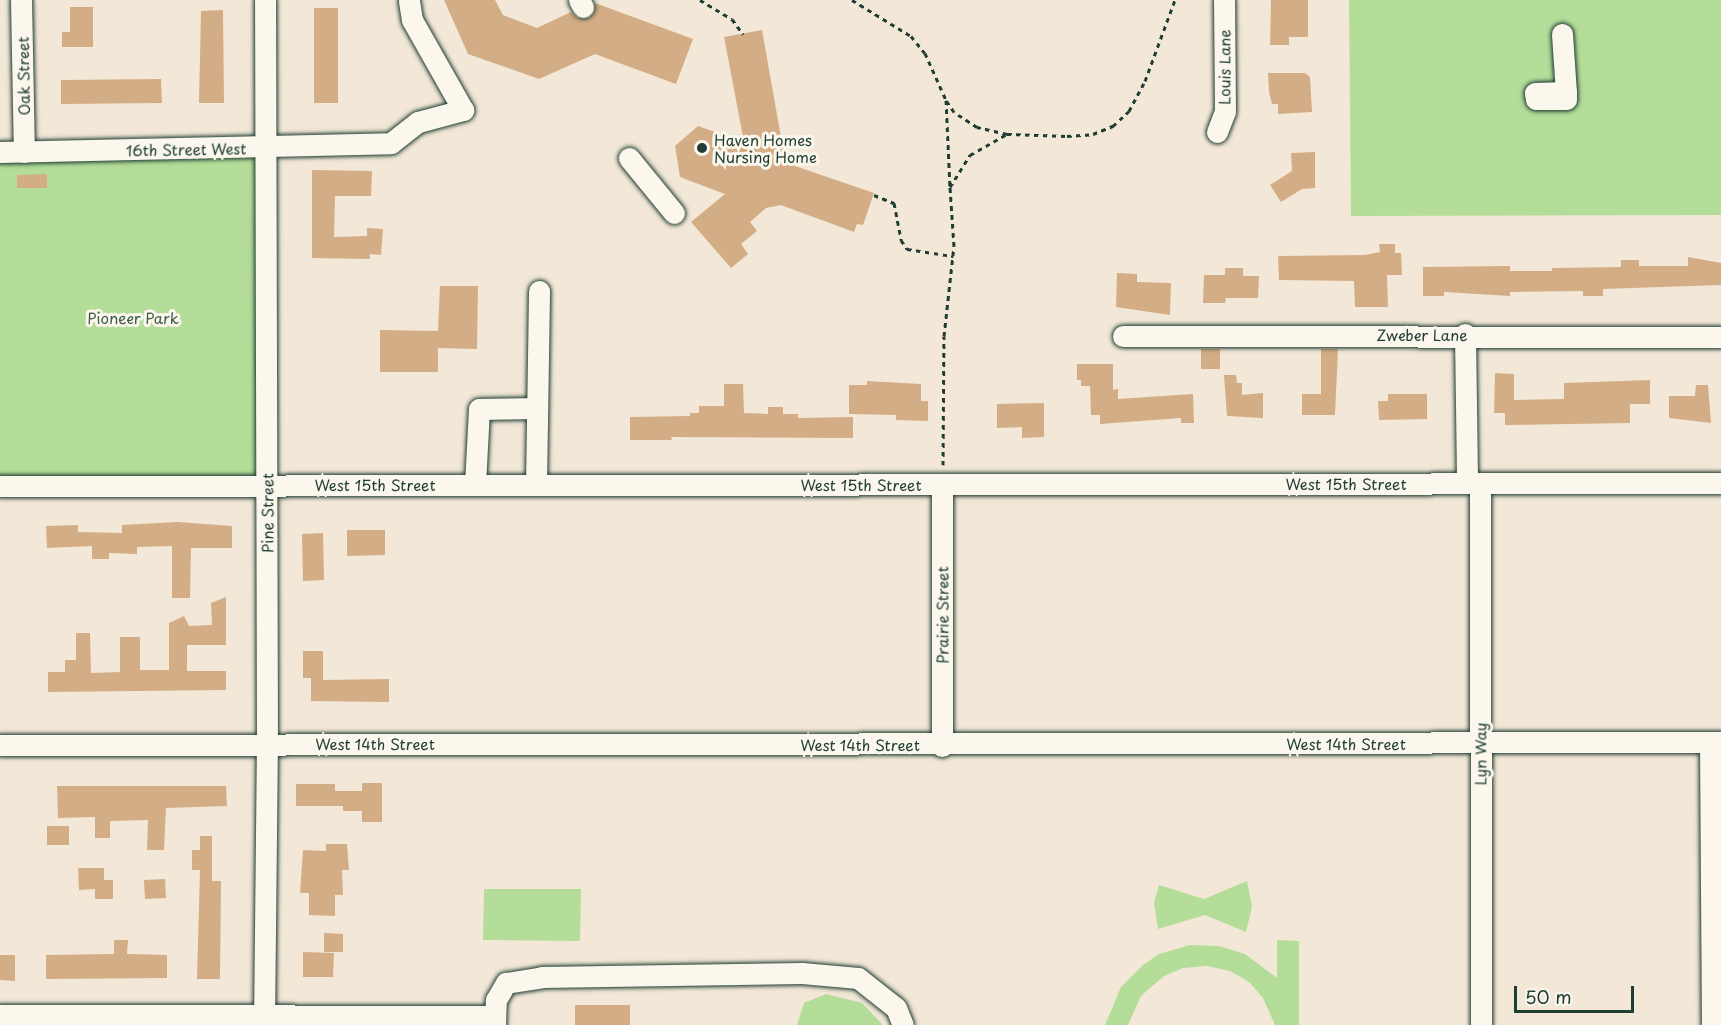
<!DOCTYPE html>
<html>
<head>
<meta charset="utf-8">
<style>
	body { margin:0 }
	#map { position:relative; width:1721px; height:1025px; overflow:hidden; background:#f3e8d7; font-family:"Playpen Sans",sans-serif }
	div>[style] { position:absolute }
	.green>* { inset:0; background:#b4dd99 }
	.building>* { inset:0; background:#d3ad85 }
	.path>* { height:3px; margin-top:-1.5px; transform-origin:0; background:repeating-linear-gradient(90deg,#1f3d34 0 4.5px,transparent 0 9px) }
	.roads { filter:drop-shadow(0 0 2px #1f3d34) drop-shadow(0 0 2px #1f3d34) }
	.minor>* { height:21px; margin:-10.5px; padding:0 10.5px; transform-origin:10.5px; border-radius:10.5px; background:#fbf7ec }
	.dots>* { width:16px; height:16px; translate:-50% -50%; box-sizing:border-box; border:3px solid #fbf7ec; border-radius:50% }
	span { translate:-50% -50%; white-space:nowrap; text-align:center; line-height:1.15; -webkit-text-stroke:6px #fbf7ec; paint-order:stroke }
	.street-label { font-size:15px; color:#1f3d34 }
	.poi-label { font-size:15px; color:#1f3d34 }
	.left { translate:0 -50%; text-align:left }
	.park-label { font-size:15px; color:#3d5d48 }
	.scale { position:absolute; left:1514px; top:986px; width:120px; height:27px; box-sizing:border-box; border:3px solid #1f3d34; border-top:0; padding-left:8px; font-size:18px; line-height:21px; white-space:nowrap; color:#1f3d34; -webkit-text-stroke:4px #fbf7ec; paint-order:stroke }
</style>
</head>
<body>
<div id="map">
	<div class="green">
		<i style="clip-path:polygon(1349px 0,1721px 0,1721px 215px,1351px 216px)"></i>
		<i style="clip-path:polygon(266px 147px,266px 485px,0 486px,0 152px)"></i>
		<i style="clip-path:polygon(1247px 881px,1252px 907px,1246px 932px,1205px 915px,1158px 929px,1154px 903px,1159px 885px,1204px 899px)"></i>
		<i style="clip-path:polygon(484px 889px,581px 889px,580px 941px,483px 940px)"></i>
		<i style="clip-path:polygon(1277px 940px,1299px 941px,1299px 1025px,1275px 1025px,1263px 998px,1249px 982px,1230px 971px,1207px 966px,1183px 968px,1164px 976px,1141px 996px,1128px 1025px,1105px 1025px,1121px 987px,1143px 965px,1159px 954px,1190px 945px,1219px 946px,1245px 954px,1277px 978px)"></i>
		<i style="clip-path:polygon(826px 994px,862px 1003px,883px 1025px,797px 1025px,804px 1003px)"></i>
	</div>
	<div class="building">
		<i style="clip-path:polygon(444px 0,495px 0,503px 15px,537px 28px,571px 12px,577px 18px,589px 18px,594px 13px,595px 3px,693px 39px,676px 84px,595px 54px,539px 79px,468px 54px)"></i>
		<i style="clip-path:polygon(1271px 0,1308px 0,1308px 37px,1289px 37px,1289px 45px,1270px 45px)"></i>
		<i style="clip-path:polygon(70px 7px,93px 7px,93px 47px,62px 47px,62px 32px,70px 32px)"></i>
		<i style="clip-path:polygon(314px 8px,338px 8px,338px 103px,314px 103px)"></i>
		<i style="clip-path:polygon(223px 10px,224px 103px,199px 103px,201px 11px)"></i>
		<i style="clip-path:polygon(762px 30px,784px 154px,795px 166px,874px 193px,863px 225px,857px 224px,854px 232px,781px 205px,766px 208px,750px 222px,757px 231px,741px 244px,748px 254px,731px 268px,691px 222px,725px 194px,680px 177px,675px 146px,698px 126px,744px 142px,724px 37px)"></i>
		<i style="clip-path:polygon(1268px 73px,1305px 73px,1310px 77px,1312px 112px,1278px 114px,1278px 104px,1272px 104px,1269px 92px)"></i>
		<i style="clip-path:polygon(161px 79px,162px 103px,61px 104px,61px 80px)"></i>
		<i style="clip-path:polygon(1315px 152px,1315px 188px,1302px 189px,1281px 202px,1270px 185px,1292px 171px,1291px 153px)"></i>
		<i style="clip-path:polygon(312px 170px,372px 171px,371px 196px,335px 196px,334px 237px,367px 236px,367px 228px,383px 229px,381px 255px,370px 254px,370px 259px,312px 258px)"></i>
		<i style="clip-path:polygon(47px 174px,47px 188px,17px 188px,17px 175px)"></i>
		<i style="clip-path:polygon(1379px 244px,1395px 244px,1395px 253px,1401px 253px,1402px 275px,1387px 275px,1388px 307px,1355px 307px,1354px 281px,1279px 280px,1278px 256px,1365px 255px,1380px 252px)"></i>
		<i style="clip-path:polygon(1688px 257px,1721px 263px,1721px 285px,1603px 289px,1603px 296px,1583px 296px,1583px 291px,1510px 292px,1510px 296px,1444px 292px,1444px 296px,1423px 296px,1423px 267px,1510px 266px,1510px 271px,1552px 271px,1552px 268px,1621px 267px,1621px 260px,1639px 260px,1639px 266px,1688px 266px)"></i>
		<i style="clip-path:polygon(1225px 268px,1243px 268px,1243px 276px,1259px 276px,1258px 298px,1226px 298px,1225px 303px,1203px 303px,1204px 275px,1225px 275px)"></i>
		<i style="clip-path:polygon(1117px 273px,1137px 274px,1137px 282px,1171px 283px,1170px 315px,1116px 307px)"></i>
		<i style="clip-path:polygon(440px 286px,478px 286px,477px 349px,438px 348px,438px 372px,380px 372px,380px 330px,438px 331px)"></i>
		<i style="clip-path:polygon(1201px 349px,1220px 349px,1220px 369px,1201px 369px)"></i>
		<i style="clip-path:polygon(1321px 349px,1338px 349px,1335px 415px,1302px 415px,1302px 394px,1321px 394px)"></i>
		<i style="clip-path:polygon(1077px 364px,1113px 364px,1113px 390px,1118px 389px,1118px 399px,1193px 394px,1194px 423px,1181px 423px,1181px 418px,1100px 424px,1100px 415px,1091px 415px,1090px 386px,1081px 386px,1081px 380px,1077px 380px)"></i>
		<i style="clip-path:polygon(1495px 373px,1514px 374px,1514px 400px,1564px 399px,1564px 383px,1650px 380px,1650px 404px,1630px 404px,1630px 423px,1505px 425px,1505px 413px,1494px 413px)"></i>
		<i style="clip-path:polygon(1224px 375px,1236px 375px,1237px 383px,1242px 383px,1242px 395px,1263px 393px,1263px 418px,1227px 416px)"></i>
		<i style="clip-path:polygon(867px 381px,921px 384px,921px 401px,928px 401px,928px 421px,896px 420px,896px 415px,849px 414px,849px 385px,867px 385px)"></i>
		<i style="clip-path:polygon(724px 384px,743px 384px,744px 413px,768px 414px,768px 407px,783px 407px,783px 414px,798px 414px,798px 418px,853px 417px,853px 438px,671px 437px,672px 440px,630px 440px,630px 417px,690px 416px,690px 413px,699px 413px,699px 406px,724px 406px)"></i>
		<i style="clip-path:polygon(1696px 385px,1708px 385px,1711px 423px,1669px 418px,1669px 396px,1695px 396px)"></i>
		<i style="clip-path:polygon(1388px 394px,1427px 394px,1427px 419px,1379px 420px,1378px 401px,1388px 401px)"></i>
		<i style="clip-path:polygon(1044px 403px,1044px 437px,1022px 438px,1022px 427px,997px 428px,997px 404px)"></i>
		<i style="clip-path:polygon(178px 522px,232px 526px,232px 548px,191px 548px,190px 598px,172px 598px,172px 546px,137px 547px,137px 554px,109px 553px,109px 559px,92px 559px,92px 546px,47px 548px,46px 526px,78px 525px,78px 532px,122px 533px,122px 525px)"></i>
		<i style="clip-path:polygon(347px 530px,385px 530px,385px 555px,347px 556px)"></i>
		<i style="clip-path:polygon(323px 533px,324px 580px,303px 581px,302px 534px)"></i>
		<i style="clip-path:polygon(226px 597px,226px 645px,187px 645px,187px 671px,226px 671px,226px 690px,48px 692px,48px 672px,65px 672px,65px 660px,76px 660px,76px 633px,90px 633px,91px 673px,120px 672px,120px 637px,140px 637px,140px 670px,169px 670px,169px 623px,184px 616px,189px 626px,212px 625px,211px 603px)"></i>
		<i style="clip-path:polygon(303px 651px,323px 651px,323px 680px,389px 679px,389px 702px,311px 701px,311px 678px,303px 678px)"></i>
		<i style="clip-path:polygon(362px 783px,382px 783px,382px 822px,362px 822px,362px 811px,343px 811px,343px 806px,296px 806px,296px 784px,335px 784px,335px 791px,362px 791px)"></i>
		<i style="clip-path:polygon(57px 786px,226px 786px,227px 806px,166px 808px,164px 850px,147px 850px,148px 820px,110px 821px,110px 838px,95px 838px,95px 817px,58px 818px)"></i>
		<i style="clip-path:polygon(47px 826px,69px 826px,69px 845px,47px 845px)"></i>
		<i style="clip-path:polygon(200px 836px,212px 836px,212px 881px,221px 881px,220px 979px,197px 979px,200px 870px,192px 870px,192px 850px,200px 850px)"></i>
		<i style="clip-path:polygon(326px 844px,347px 844px,349px 870px,342px 870px,343px 895px,335px 895px,335px 916px,309px 915px,309px 893px,300px 893px,303px 850px,326px 851px)"></i>
		<i style="clip-path:polygon(78px 868px,104px 868px,104px 880px,113px 880px,113px 899px,95px 899px,95px 889px,79px 890px)"></i>
		<i style="clip-path:polygon(165px 879px,166px 898px,145px 899px,144px 880px)"></i>
		<i style="clip-path:polygon(324px 933px,343px 934px,343px 952px,324px 952px)"></i>
		<i style="clip-path:polygon(114px 940px,128px 940px,127px 954px,167px 955px,167px 978px,46px 979px,46px 955px,114px 954px)"></i>
		<i style="clip-path:polygon(303px 952px,334px 953px,333px 977px,303px 977px)"></i>
		<i style="clip-path:polygon(0 955px,15px 955px,15px 981px,0 980px)"></i>
		<i style="clip-path:polygon(575px 1005px,630px 1005px,630px 1025px,575px 1025px)"></i>
	</div>
	<div class="path">
		<i style="left:700px;top:0;width:37px;rotate:31deg"></i>
		<i style="left:732px;top:19px;width:19px;rotate:54deg"></i>
		<i style="left:852px;top:0;width:69px;rotate:31.4deg"></i>
		<i style="left:911px;top:36px;width:22px;rotate:51deg"></i>
		<i style="left:925px;top:53px;width:51px;rotate:65.9deg"></i>
		<i style="left:1007px;top:134px;width:60px;rotate:1.9deg"></i>
		<i style="left:1067px;top:136px;width:26px;rotate:-4deg"></i>
		<i style="left:1093px;top:134px;width:22px;rotate:-22deg"></i>
		<i style="left:1113px;top:126px;width:22px;rotate:-43deg"></i>
		<i style="left:1129px;top:111px;width:34px;rotate:-62deg"></i>
		<i style="left:1145px;top:81px;width:86px;rotate:-69.7deg"></i>
		<i style="left:874px;top:195px;width:22px;rotate:22deg"></i>
		<i style="left:894px;top:203px;width:38px;rotate:79deg"></i>
		<i style="left:901px;top:240px;width:11px;rotate:56deg"></i>
		<i style="left:907px;top:249px;width:47px;rotate:8.7deg"></i>
		<i style="left:943px;top:465px;width:129px;rotate:-89.6deg"></i>
		<i style="left:944px;top:336px;width:91px;rotate:-83.7deg"></i>
		<i style="left:954px;top:246px;width:59px;rotate:-93.9deg"></i>
		<i style="left:950px;top:187px;width:38px;rotate:-58deg"></i>
		<i style="left:970px;top:155px;width:43px;rotate:-29.6deg"></i>
		<i style="left:1007px;top:134px;width:31px;rotate:-167deg"></i>
		<i style="left:977px;top:127px;width:27px;rotate:-147deg"></i>
		<i style="left:954px;top:112px;width:14px;rotate:-124deg"></i>
		<i style="left:946px;top:100px;width:87px;rotate:87.4deg"></i>
	</div>
	<div class="roads">
		<div class="minor">
			<i style="left:21px;top:0;width:152px;rotate:88.9deg"></i>
			<i style="left:579px;top:0;width:8px;rotate:60deg"></i>
			<i style="left:1562px;top:34px;width:58px;rotate:86.1deg"></i>
			<i style="left:1566px;top:92px;width:7px;rotate:90deg"></i>
			<i style="left:1566px;top:99px;width:30px;rotate:180deg"></i>
			<i style="left:1536px;top:99px;width:6px;rotate:-99deg"></i>
			<i style="left:1535px;top:93px;width:31px;rotate:-2deg"></i>
			<i style="left:1217px;top:132px;width:22px;rotate:-69deg"></i>
			<i style="left:1225px;top:111px;width:111px;rotate:-90.5deg"></i>
			<i style="left:0;top:152px;width:391px;rotate:-1.3deg"></i>
			<i style="left:391px;top:143px;width:34px;rotate:-38deg"></i>
			<i style="left:418px;top:122px;width:47px;rotate:-14.9deg"></i>
			<i style="left:463px;top:110px;width:103px;rotate:-119.5deg"></i>
			<i style="left:412px;top:20px;width:20px;rotate:-99deg"></i>
			<i style="left:629px;top:158px;width:71px;rotate:50.7deg"></i>
			<i style="left:1465px;top:334px;width:149px;rotate:89.2deg"></i>
			<i style="left:1123px;top:336px;width:598px;rotate:0.1deg"></i>
			<i style="left:1480px;top:483px;width:542px;rotate:89.89deg"></i>
			<i style="left:475px;top:485px;width:76px;rotate:-87deg"></i>
			<i style="left:479px;top:409px;width:58px;rotate:-1deg"></i>
			<i style="left:536px;top:485px;width:194px;rotate:-89.1deg"></i>
			<i style="left:942px;top:485px;width:261px;rotate:90deg"></i>
			<i style="left:0;top:486px;width:1721px;rotate:-0.1deg"></i>
			<i style="left:1710px;top:742px;width:283px;rotate:89.6deg"></i>
			<i style="left:0;top:745px;width:1721px;rotate:-0.1deg"></i>
			<i style="left:0;top:1015px;width:495px;rotate:0.1deg"></i>
			<i style="left:264px;top:1025px;width:282px;rotate:-89.4deg"></i>
			<i style="left:267px;top:743px;width:743px;rotate:-90.15deg"></i>
			<i style="left:495px;top:1025px;width:25px;rotate:-88deg"></i>
			<i style="left:496px;top:1000px;width:20px;rotate:-60deg"></i>
			<i style="left:506px;top:983px;width:36px;rotate:-9deg"></i>
			<i style="left:542px;top:977px;width:260px;rotate:-0.9deg"></i>
			<i style="left:802px;top:973px;width:56px;rotate:5.1deg"></i>
			<i style="left:858px;top:978px;width:48px;rotate:38.3deg"></i>
			<i style="left:896px;top:1008px;width:18px;rotate:68deg"></i>
		</div>
	</div>
	<div class="dots">
		<i style="left:702px;top:148px;background:#1f3d34"></i>
	</div>
	<div class="street-label">
		<span style="left:1224px;top:67px;rotate:-90deg">Louis Lane</span>
		<span style="left:23px;top:76px;rotate:-91deg">Oak Street</span>
		<span style="left:186px;top:149px;rotate:-1deg">16th Street West</span>
		<span style="left:1422px;top:335px">Zweber Lane</span>
		<span style="left:1346px;top:484px">West 15th Street</span>
		<span style="left:375px;top:485px">West 15th Street</span>
		<span style="left:861px;top:485px">West 15th Street</span>
		<span style="left:267px;top:513px;rotate:-90deg">Pine Street</span>
		<span style="left:942px;top:615px;rotate:-90deg">Prairie Street</span>
		<span style="left:375px;top:744px">West 14th Street</span>
		<span style="left:1346px;top:744px">West 14th Street</span>
		<span style="left:860px;top:745px">West 14th Street</span>
		<span style="left:1480px;top:754px;rotate:-90deg">Lyn Way</span>
	</div>
	<div class="poi-label">
		<span class="left" style="left:714px;top:148px">Haven Homes<br>Nursing Home</span>
	</div>
	<div class="park-label">
		<span style="left:133px;top:318px">Pioneer Park</span>
	</div>
	<div class="scale">50 m</div>
</div>
</body>
</html>
